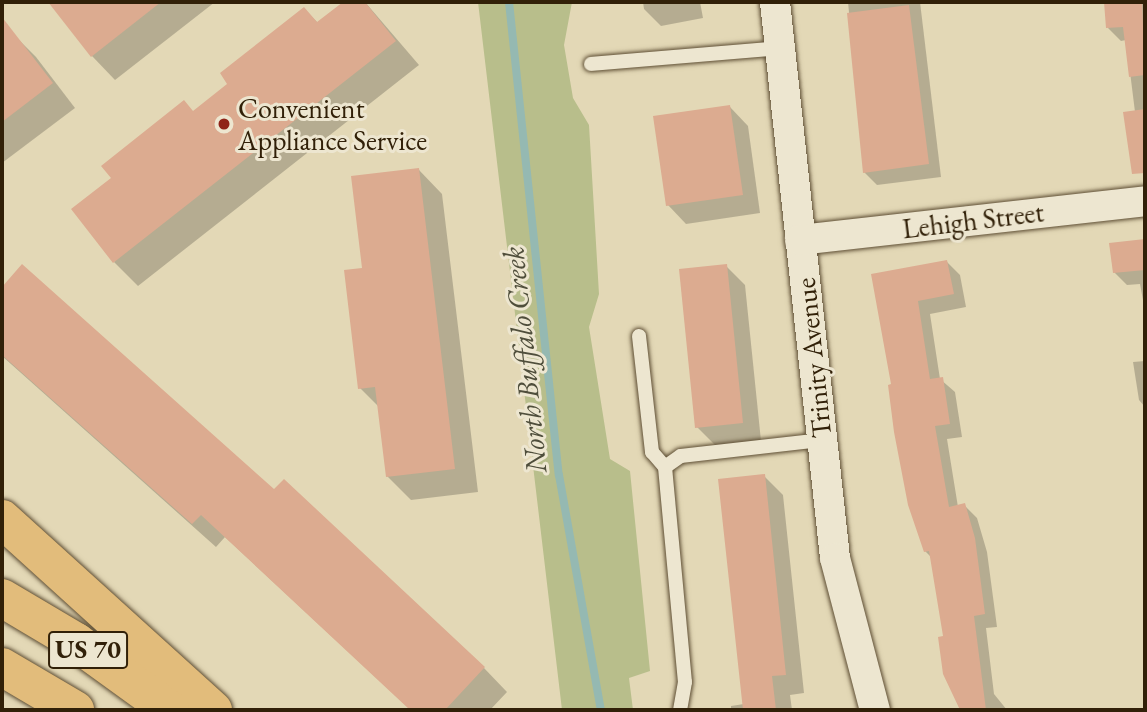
<!DOCTYPE html>
<html>
<head>
<meta charset="utf-8">
<style>
	body { margin:0 }
	#map { position:relative; width:1147px; height:712px; overflow:hidden; background:#e3d8b6; font-family:"EB Garamond",serif }
	div>[style] { position:absolute }
	.green>* { inset:0; background:#b8be8b }
	.shadow>* { inset:0; background:#0003 }
	.stream>* { height:8px; margin:-4px; padding:0 4px; transform-origin:4px; border-radius:4px; background:#95b9b2 }
	.building>* { inset:0; background:#dcab90 }
	.roads { filter:drop-shadow(0 0 2px #5e4e34) drop-shadow(0 0 2px #5e4e34) }
	.lane>* { height:14px; margin:-7px; padding:0 7px; transform-origin:7px; border-radius:7px; background:#ede6d0 }
	.street>* { height:30px; margin:-15px; padding:0 15px; transform-origin:15px; border-radius:15px; background:#ede6d0 }
	.highway>* { height:38px; margin:-19px; padding:0 19px; transform-origin:19px; border-radius:19px; background:#e2bc7b }
	.dots>* { width:19px; height:19px; translate:-50% -50%; box-sizing:border-box; border:4px solid #ede6d0; border-radius:50% }
	span { translate:-50% -50%; white-space:nowrap; text-align:center; line-height:1.15; -webkit-text-stroke:6px #ede6d0; paint-order:stroke }
	.shield-label span { padding:2px 5px; background:#ede6d0; border:2px solid; border-radius:5px; -webkit-text-stroke-width:0 }
	.shield-label { font-size:26px; color:#312008; font-weight:700 }
	.poi-label { font-size:28px; color:#312008 }
	.left { translate:0 -50%; text-align:left }
	.street-label { font-size:28px; color:#312008 }
	.water-label { font-size:30px; color:#4f4e3b; font-style:italic }
	.frame { position:absolute; inset:0; border:4px solid #312008; pointer-events:none }
</style>
</head>
<body>
<div id="map">
	<div class="green">
		<i style="clip-path:polygon(478px 2px,572px 2px,564px 45px,573px 98px,589px 125px,599px 294px,589px 327px,610px 459px,630px 471px,650px 671px,629px 678px,633px 710px,562px 710px)"></i>
	</div>
	<div class="shadow">
		<i style="clip-path:polygon(56px 2px,215px 2px,115px 80px,92px 56px,52px 5px)"></i>
		<i style="clip-path:polygon(346px 2px,365px 2px,419px 65px,138px 286px,114px 262px,194px 112px,230px 84px,304px 9px,318px 23px)"></i>
		<i style="clip-path:polygon(643px 2px,700px 2px,703px 18px,661px 26px,644px 9px)"></i>
		<i style="clip-path:polygon(848px 2px,920px 2px,941px 177px,877px 185px,864px 172px)"></i>
		<i style="clip-path:polygon(1106px 2px,1145px 2px,1145px 161px,1135px 112px,1126px 40px,1121px 41px,1108px 28px)"></i>
		<i style="clip-path:polygon(12px 33px,36px 57px,75px 108px,2px 163px,2px 41px)"></i>
		<i style="clip-path:polygon(730px 107px,748px 126px,760px 213px,686px 224px,668px 205px)"></i>
		<i style="clip-path:polygon(419px 170px,442px 194px,478px 492px,411px 500px,387px 476px,379px 407px,360px 388px)"></i>
		<i style="clip-path:polygon(1145px 241px,1145px 311px,1140px 284px,1127px 285px,1114px 272px,1111px 244px)"></i>
		<i style="clip-path:polygon(947px 262px,960px 275px,966px 307px,930px 314px,940px 379px,955px 392px,962px 437px,947px 439px,958px 507px,964px 505px,977px 518px,987px 552px,997px 627px,986px 628px,994px 694px,1007px 710px,962px 710px,945px 673px,945px 638px,932px 558px,925px 551px,873px 276px)"></i>
		<i style="clip-path:polygon(726px 266px,745px 285px,761px 441px,716px 446px,697px 427px)"></i>
		<i style="clip-path:polygon(22px 267px,274px 492px,484px 668px,507px 692px,490px 710px,411px 710px,225px 537px,216px 547px,2px 356px,2px 290px)"></i>
		<i style="clip-path:polygon(1145px 361px,1145px 407px,1139px 400px,1133px 362px)"></i>
		<i style="clip-path:polygon(764px 476px,783px 495px,804px 693px,790px 695px,792px 710px,731px 710px,731px 706px,744px 704px)"></i>
	</div>
	<div class="stream">
		<i style="left:509px;top:2px;width:476px;rotate:84deg"></i>
		<i style="left:559px;top:475px;width:239px;rotate:79.9deg"></i>
	</div>
	<div class="building">
		<i style="clip-path:polygon(48px 2px,161px 2px,91px 57px)"></i>
		<i style="clip-path:polygon(343px 2px,365px 2px,396px 41px,113px 263px,71px 209px,111px 178px,101px 166px,184px 100px,193px 111px,227px 84px,220px 73px,304px 7px,317px 22px)"></i>
		<i style="clip-path:polygon(1104px 2px,1142px 2px,1145px 75px,1129px 77px,1123px 27px,1106px 28px)"></i>
		<i style="clip-path:polygon(909px 5px,929px 164px,863px 173px,847px 13px)"></i>
		<i style="clip-path:polygon(2px 17px,53px 83px,2px 122px)"></i>
		<i style="clip-path:polygon(730px 105px,743px 195px,666px 206px,653px 116px)"></i>
		<i style="clip-path:polygon(1145px 109px,1145px 173px,1132px 174px,1123px 112px)"></i>
		<i style="clip-path:polygon(419px 168px,455px 469px,386px 477px,375px 387px,358px 389px,344px 270px,362px 268px,351px 176px)"></i>
		<i style="clip-path:polygon(1145px 239px,1145px 270px,1113px 273px,1109px 243px)"></i>
		<i style="clip-path:polygon(947px 260px,954px 294px,918px 301px,930px 379px,943px 377px,950px 424px,935px 426px,949px 507px,965px 503px,975px 538px,985px 614px,974px 616px,986px 710px,960px 710px,943px 674px,938px 637px,943px 636px,929px 551px,924px 552px,908px 505px,894px 432px,888px 385px,891px 384px,871px 274px)"></i>
		<i style="clip-path:polygon(22px 264px,274px 489px,284px 479px,485px 667px,445px 710px,410px 710px,201px 515px,192px 524px,2px 355px,2px 287px)"></i>
		<i style="clip-path:polygon(727px 264px,743px 423px,695px 428px,679px 269px)"></i>
		<i style="clip-path:polygon(765px 474px,786px 675px,772px 676px,776px 710px,743px 710px,718px 479px)"></i>
	</div>
	<div class="roads">
		<div class="lane">
			<i style="left:591px;top:64px;width:190px;rotate:-4.8deg"></i>
			<i style="left:639px;top:336px;width:117px;rotate:83.6deg"></i>
			<i style="left:652px;top:452px;width:20px;rotate:49deg"></i>
			<i style="left:665px;top:467px;width:216px;rotate:84.7deg"></i>
			<i style="left:685px;top:682px;width:28px;rotate:100deg"></i>
			<i style="left:665px;top:467px;width:19px;rotate:-35deg"></i>
			<i style="left:681px;top:456px;width:142px;rotate:-6.5deg"></i>
		</div>
		<div class="street">
			<i style="left:775px;top:2px;width:559px;rotate:83.84deg"></i>
			<i style="left:835px;top:558px;width:157px;rotate:75.3deg"></i>
			<i style="left:800px;top:240px;width:347px;rotate:-6.4deg"></i>
		</div>
		<div class="highway">
			<i style="left:2px;top:519px;width:285px;rotate:42.2deg"></i>
			<i style="left:2px;top:598px;width:86px;rotate:30.7deg"></i>
			<i style="left:76px;top:642px;width:116px;rotate:35.9deg"></i>
			<i style="left:2px;top:667px;width:85px;rotate:30.5deg"></i>
		</div>
	</div>
	<div class="dots">
		<i style="left:224px;top:124px;background:#8f2418"></i>
	</div>
	<div class="shield-label">
		<span style="left:88px;top:650px">US 70</span>
	</div>
	<div class="poi-label">
		<span class="left" style="left:238px;top:124px">Convenient<br>Appliance Service</span>
	</div>
	<div class="street-label">
		<span style="left:973px;top:220px;rotate:-7deg">Lehigh Street</span>
		<span style="left:813px;top:358px;rotate:-96deg">Trinity Avenue</span>
	</div>
	<div class="water-label">
		<span style="left:525px;top:360px;rotate:-96deg">North Buffalo Creek</span>
	</div>
	<div class="frame"></div>
</div>
</body>
</html>
